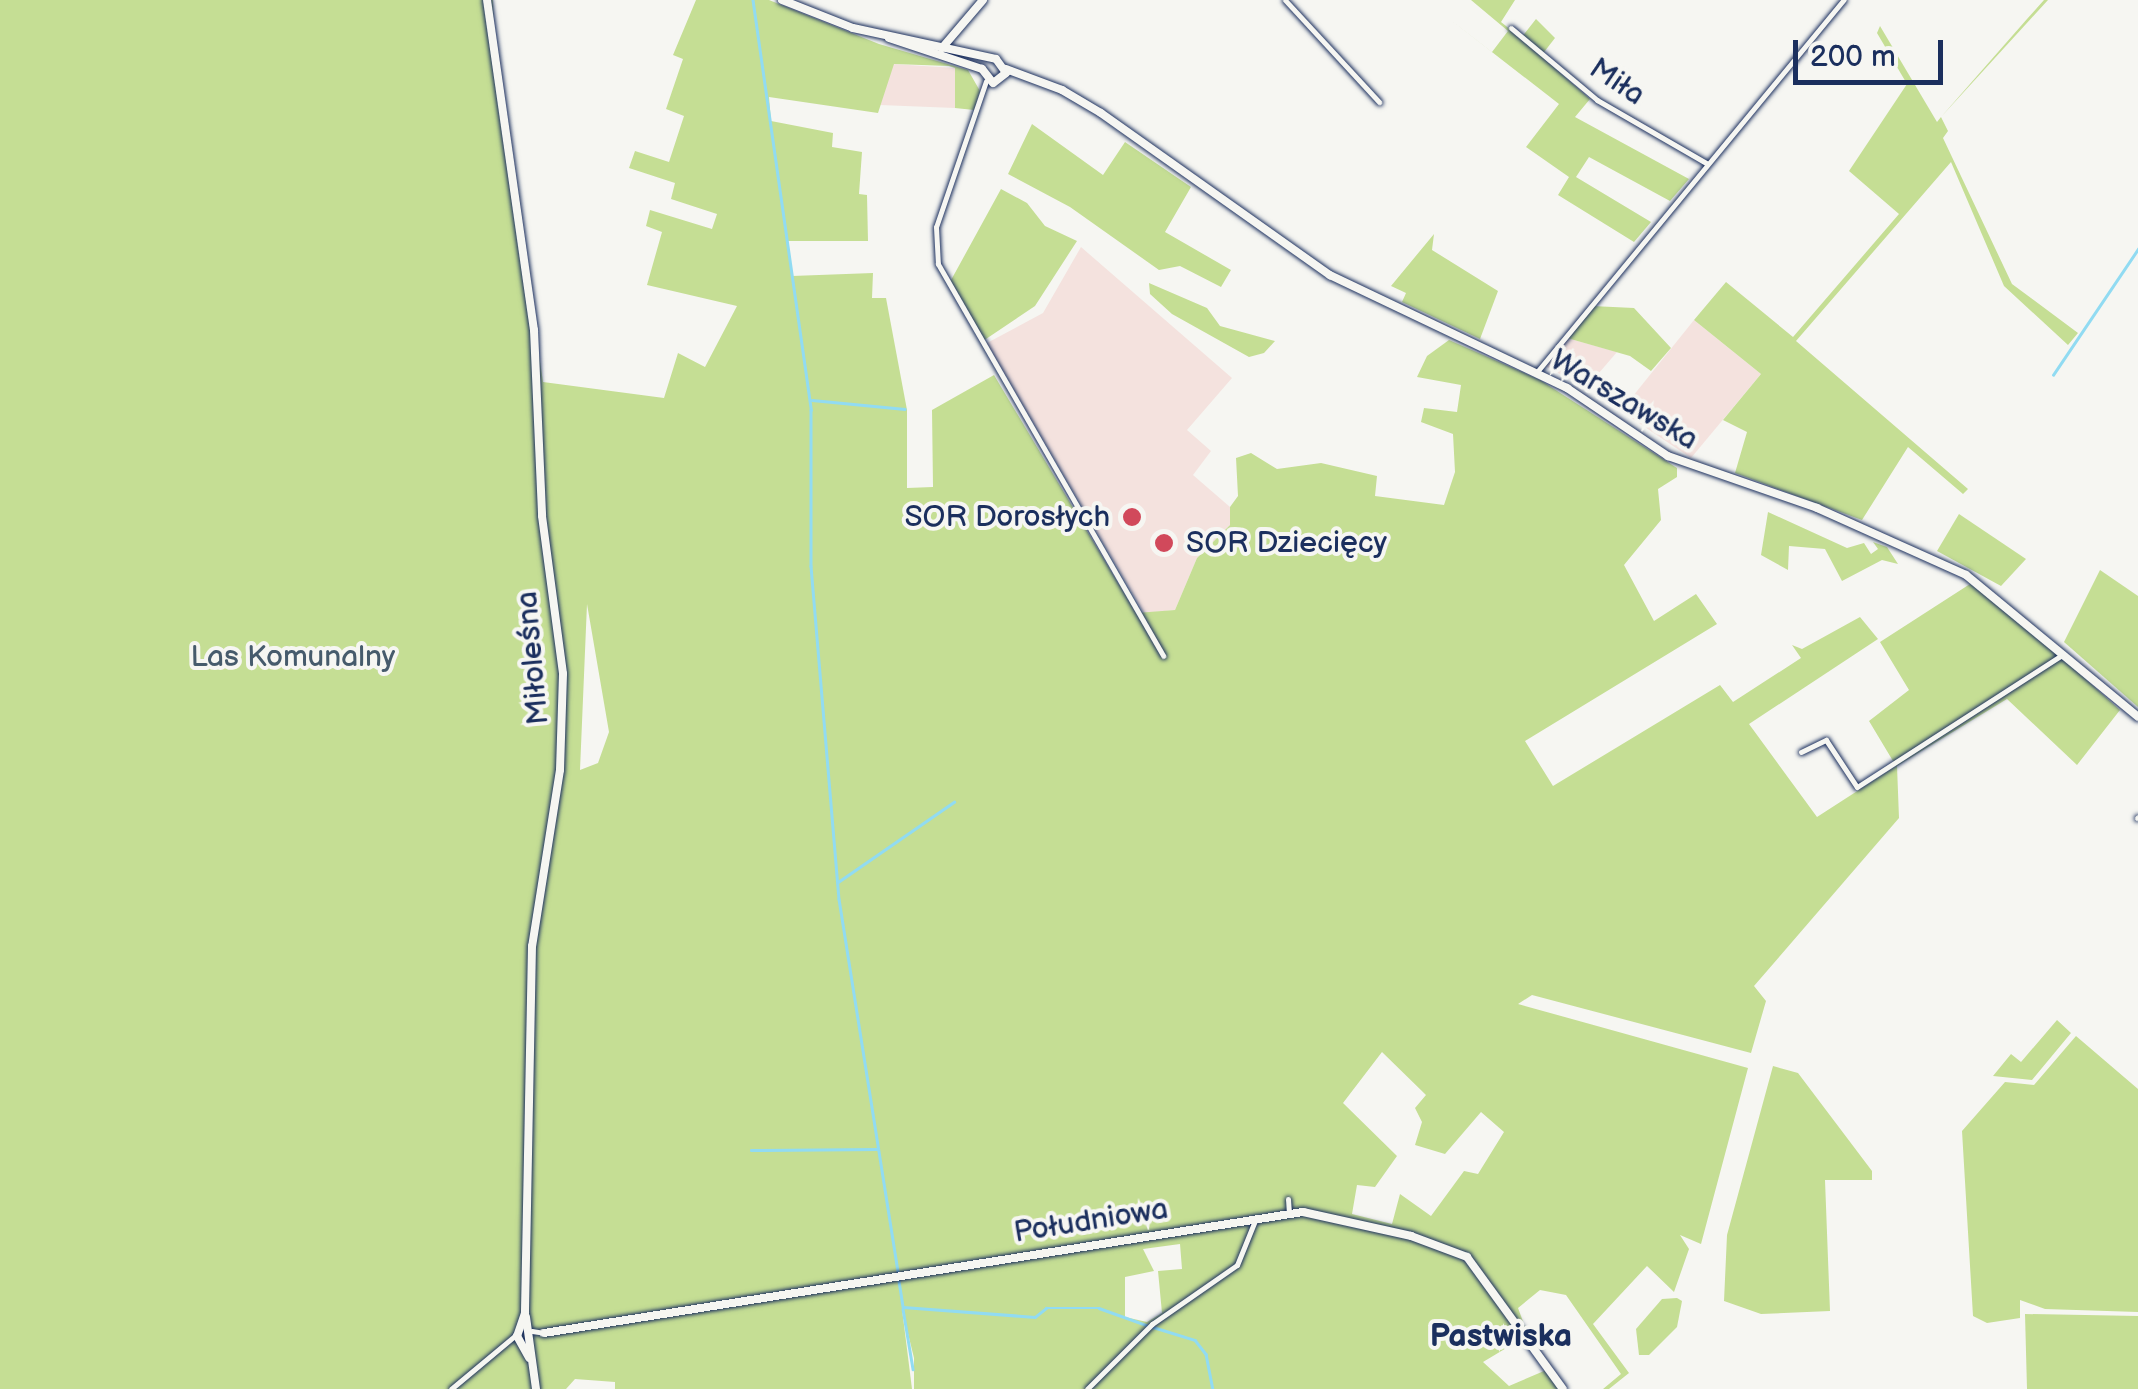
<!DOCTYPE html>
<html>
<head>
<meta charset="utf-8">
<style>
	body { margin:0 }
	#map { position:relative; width:2138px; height:1389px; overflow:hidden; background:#f6f6f2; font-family:"Balsamiq Sans",sans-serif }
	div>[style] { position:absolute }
	.built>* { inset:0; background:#f4e2de }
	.green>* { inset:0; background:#c5de94 }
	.stream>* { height:2.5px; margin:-1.25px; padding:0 1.25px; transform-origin:1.25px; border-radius:1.25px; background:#91dbf2 }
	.roads { filter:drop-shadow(0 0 2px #1b2f5e) drop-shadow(0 0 2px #1b2f5e) }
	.street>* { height:5px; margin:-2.5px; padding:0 2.5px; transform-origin:2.5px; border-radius:2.5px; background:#f6f6f2 }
	.secondary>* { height:8px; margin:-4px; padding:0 4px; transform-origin:4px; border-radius:4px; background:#f6f6f2 }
	.dots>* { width:28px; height:28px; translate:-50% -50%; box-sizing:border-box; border:5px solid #f6f6f2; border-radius:50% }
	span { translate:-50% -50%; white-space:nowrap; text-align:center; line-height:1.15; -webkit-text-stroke:8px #f6f6f2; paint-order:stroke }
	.street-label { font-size:30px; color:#1b2f5e }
	.poi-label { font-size:30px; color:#1b2f5e }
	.right { translate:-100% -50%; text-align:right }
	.left { translate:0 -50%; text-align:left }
	.park-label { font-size:30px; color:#465b6c }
	.neighbourhood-label { font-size:32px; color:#1b2f5e; font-weight:700 }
	.scale { position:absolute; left:1793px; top:40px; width:150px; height:45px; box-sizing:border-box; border:5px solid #1b2f5e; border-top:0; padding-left:12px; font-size:30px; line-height:35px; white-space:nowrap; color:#1b2f5e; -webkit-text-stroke:8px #f6f6f2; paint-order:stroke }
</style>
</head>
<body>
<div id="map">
	<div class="built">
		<i style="clip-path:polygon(893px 64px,955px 68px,955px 108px,880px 105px)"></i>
		<i style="clip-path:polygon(1081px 247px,1232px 378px,1187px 430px,1211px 451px,1193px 475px,1230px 507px,1230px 525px,1197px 558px,1175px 610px,1144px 613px,987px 343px,1043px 313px)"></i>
		<i style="clip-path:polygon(1694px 320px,1761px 374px,1691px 458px,1621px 411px)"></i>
		<i style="clip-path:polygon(1567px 338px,1617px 352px,1586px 388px,1545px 366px)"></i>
	</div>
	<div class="green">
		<i style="clip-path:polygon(evenodd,0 0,493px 0,495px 54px,543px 382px,664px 398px,678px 353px,705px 367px,737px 306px,647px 285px,662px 232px,646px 226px,650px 210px,712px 229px,717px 214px,671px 199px,675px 183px,629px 168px,635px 151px,669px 162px,684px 116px,666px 109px,683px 59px,673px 55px,696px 0,769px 0,879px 44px,968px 70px,980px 91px,974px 110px,955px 108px,955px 68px,949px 66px,894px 64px,878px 113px,769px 97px,771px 121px,833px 133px,832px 147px,862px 152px,859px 194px,867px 195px,868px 241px,787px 241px,792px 276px,873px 273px,872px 298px,886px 298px,907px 410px,907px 488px,933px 487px,932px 410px,994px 375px,1136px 613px,1175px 610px,1197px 558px,1230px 525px,1230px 507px,1238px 496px,1236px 458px,1251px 453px,1277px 469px,1321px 463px,1377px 476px,1375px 496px,1444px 505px,1455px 472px,1453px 434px,1421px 422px,1424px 408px,1457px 412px,1461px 385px,1417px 377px,1427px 356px,1449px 340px,1540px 380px,1677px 468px,1677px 477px,1658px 489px,1661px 520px,1624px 565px,1654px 621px,1696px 594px,1717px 624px,1525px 741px,1553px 786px,1720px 685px,1733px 702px,1801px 658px,1792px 645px,1802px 649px,1860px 617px,1878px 639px,1749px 724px,1817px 817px,1896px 766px,1869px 721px,1909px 690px,1880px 642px,1970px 584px,2011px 612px,2120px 710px,2077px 765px,2007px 699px,1897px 766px,1899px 818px,1754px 986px,1766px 1001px,1751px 1053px,1532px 995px,1518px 1004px,1748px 1068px,1701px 1244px,1680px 1235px,1689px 1249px,1674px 1292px,1647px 1266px,1593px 1324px,1629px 1373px,1609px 1389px,1603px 1389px,1621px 1374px,1566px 1295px,1540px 1290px,1518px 1308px,1528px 1335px,1483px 1362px,1509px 1386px,1551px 1368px,1565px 1389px,914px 1389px,914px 1358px,902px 1309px,912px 1389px,615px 1389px,615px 1382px,575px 1379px,566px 1389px,0 1389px,0 0,587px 604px,609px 732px,598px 763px,580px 770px,587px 604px,0 0,1382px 1052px,1426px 1095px,1415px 1108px,1422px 1122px,1415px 1145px,1445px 1154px,1481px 1112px,1504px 1132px,1478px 1174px,1464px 1171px,1431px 1216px,1400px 1194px,1392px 1224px,1352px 1214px,1357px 1185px,1375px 1187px,1397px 1156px,1343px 1103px,1382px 1052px,0 0,1180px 1244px,1182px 1269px,1158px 1271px,1162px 1313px,1147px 1322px,1125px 1317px,1125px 1277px,1154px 1271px,1143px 1249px,1180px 1244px)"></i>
		<i style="clip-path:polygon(1425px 0,1492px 52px,1508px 31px,1471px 0,1515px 0,1501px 22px,1521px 38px,1536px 19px,1555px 38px,1541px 56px,1590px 99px,1575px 117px,1689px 179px,1670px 201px,1589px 157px,1576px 177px,1651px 222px,1634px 242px,1558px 195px,1569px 177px,1526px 147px,1559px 104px)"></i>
		<i style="clip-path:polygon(2044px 0,2048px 0,1941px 117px,1948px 131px,1943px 138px,2012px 284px,2078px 333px,2068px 345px,2004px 286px,1951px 162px,1796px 341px,1968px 489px,1963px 494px,1908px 447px,1862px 520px,1735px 473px,1747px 432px,1723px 420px,1761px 374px,1694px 320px,1726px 282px,1793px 337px,1899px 214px,1849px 171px,1907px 84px,1877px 33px,1880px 26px,1937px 122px,1941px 117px,2027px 19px)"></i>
		<i style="clip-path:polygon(1032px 124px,1103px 175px,1125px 142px,1191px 187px,1165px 232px,1231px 270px,1221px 287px,1180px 266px,1159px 270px,1070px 207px,1008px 174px)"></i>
		<i style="clip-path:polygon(1001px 189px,1027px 203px,1045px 226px,1077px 241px,1035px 306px,983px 341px,950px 282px)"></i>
		<i style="clip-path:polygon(1434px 234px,1432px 250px,1498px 291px,1480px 339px,1402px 302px,1406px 293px,1391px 286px)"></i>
		<i style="clip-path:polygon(1149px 283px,1207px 308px,1220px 326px,1275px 341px,1264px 353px,1249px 357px,1172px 314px,1150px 294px)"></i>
		<i style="clip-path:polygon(1592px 306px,1634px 308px,1671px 348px,1651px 371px,1630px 356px,1567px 338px)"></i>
		<i style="clip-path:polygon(1768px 512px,1847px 548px,1864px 543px,1871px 554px,1878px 549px,1873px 542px,1887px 547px,1898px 564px,1882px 560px,1842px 581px,1825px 549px,1789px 546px,1788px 570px,1761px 555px)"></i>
		<i style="clip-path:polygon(1959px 514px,2026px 559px,2001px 586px,1937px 551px)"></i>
		<i style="clip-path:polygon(2100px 570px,2138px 596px,2138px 707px,2064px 642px)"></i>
		<i style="clip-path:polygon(2057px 1020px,2071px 1033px,2032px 1080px,1993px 1076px,2011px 1054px,2021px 1062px)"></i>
		<i style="clip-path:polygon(2076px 1036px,2138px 1089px,2138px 1312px,2045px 1309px,2020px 1300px,2020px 1318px,1987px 1323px,1973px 1316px,1962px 1131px,2005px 1082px,2034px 1085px)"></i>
		<i style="clip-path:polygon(1773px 1066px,1798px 1073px,1872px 1171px,1872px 1180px,1825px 1180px,1830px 1311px,1761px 1314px,1724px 1301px,1727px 1235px)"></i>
		<i style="clip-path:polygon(1677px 1298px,1682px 1301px,1677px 1327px,1649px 1355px,1639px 1355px,1636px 1329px,1662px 1299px)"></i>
		<i style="clip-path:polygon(2025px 1314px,2138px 1316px,2138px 1389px,2027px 1389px)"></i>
	</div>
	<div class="stream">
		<i style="left:753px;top:0;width:414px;rotate:81.9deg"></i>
		<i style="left:811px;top:410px;width:156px;rotate:90deg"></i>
		<i style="left:811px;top:566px;width:334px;rotate:85.2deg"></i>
		<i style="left:839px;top:899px;width:379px;rotate:81deg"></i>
		<i style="left:2053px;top:375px;width:152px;rotate:-56deg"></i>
		<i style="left:812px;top:400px;width:93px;rotate:5.5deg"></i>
		<i style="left:838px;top:882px;width:141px;rotate:-34.6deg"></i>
		<i style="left:751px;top:1150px;width:127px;rotate:-0.5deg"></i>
		<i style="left:899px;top:1281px;width:26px;rotate:81deg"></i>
		<i style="left:903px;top:1307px;width:132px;rotate:4.3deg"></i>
		<i style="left:1035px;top:1317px;width:14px;rotate:-39deg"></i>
		<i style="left:1046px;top:1308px;width:53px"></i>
		<i style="left:1099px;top:1308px;width:50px;rotate:19.9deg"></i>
		<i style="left:903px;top:1309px;width:61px;rotate:80.5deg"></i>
		<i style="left:1153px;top:1327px;width:44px;rotate:17.2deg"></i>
		<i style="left:1195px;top:1340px;width:18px;rotate:52deg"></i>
		<i style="left:1206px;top:1354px;width:36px;rotate:79deg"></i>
	</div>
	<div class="roads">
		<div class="street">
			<i style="left:1285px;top:0;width:139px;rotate:47.3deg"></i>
			<i style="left:1511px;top:28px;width:112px;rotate:39.9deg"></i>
			<i style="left:1597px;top:100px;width:126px;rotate:30deg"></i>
			<i style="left:986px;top:81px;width:154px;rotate:108.9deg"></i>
			<i style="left:936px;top:227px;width:37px;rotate:87deg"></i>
			<i style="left:938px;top:264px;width:452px;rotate:60.1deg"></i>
			<i style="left:1536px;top:373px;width:484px;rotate:-50.5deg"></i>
			<i style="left:1801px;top:752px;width:28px;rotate:-26deg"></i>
			<i style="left:1826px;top:740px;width:56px;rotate:56.6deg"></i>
			<i style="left:1857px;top:787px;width:244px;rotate:-32.8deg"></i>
			<i style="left:2137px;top:818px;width:1px;rotate:-45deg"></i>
			<i style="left:1288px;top:1199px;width:13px;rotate:86deg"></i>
			<i style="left:532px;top:1331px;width:12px;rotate:9deg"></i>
			<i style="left:451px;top:1389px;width:86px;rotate:-39.8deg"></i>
			<i style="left:1087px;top:1389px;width:92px;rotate:-45deg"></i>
			<i style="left:1152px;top:1324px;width:103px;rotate:-34.8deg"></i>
			<i style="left:1237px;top:1265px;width:51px;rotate:-68deg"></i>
		</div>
		<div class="secondary">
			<i style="left:487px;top:0;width:333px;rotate:81.9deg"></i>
			<i style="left:534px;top:330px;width:186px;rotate:87.5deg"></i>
			<i style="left:542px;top:516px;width:159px;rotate:82.4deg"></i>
			<i style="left:563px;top:674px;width:96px;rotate:91.8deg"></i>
			<i style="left:560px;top:770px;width:178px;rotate:99deg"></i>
			<i style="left:532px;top:946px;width:367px;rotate:91.1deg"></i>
			<i style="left:525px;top:1313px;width:24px;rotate:109deg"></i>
			<i style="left:517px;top:1336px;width:25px;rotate:61deg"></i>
			<i style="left:782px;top:0;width:76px;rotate:21.5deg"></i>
			<i style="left:853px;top:28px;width:146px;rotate:12.2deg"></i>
			<i style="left:996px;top:59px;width:17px;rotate:54deg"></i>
			<i style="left:1006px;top:73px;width:16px;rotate:142deg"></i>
			<i style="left:993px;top:83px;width:18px;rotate:-128deg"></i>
			<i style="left:889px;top:38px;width:98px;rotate:18.4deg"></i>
			<i style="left:942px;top:48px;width:63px;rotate:-49.5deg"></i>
			<i style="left:1006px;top:69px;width:60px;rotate:20.6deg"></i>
			<i style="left:1062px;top:90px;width:45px;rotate:30.5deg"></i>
			<i style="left:1101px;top:113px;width:281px;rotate:35.3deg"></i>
			<i style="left:1330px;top:275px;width:263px;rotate:25.5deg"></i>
			<i style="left:1567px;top:388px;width:122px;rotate:34deg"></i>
			<i style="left:1668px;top:456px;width:158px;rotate:19.2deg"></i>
			<i style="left:1817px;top:508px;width:163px;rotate:24.2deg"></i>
			<i style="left:1966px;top:575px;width:223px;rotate:39.5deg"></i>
			<i style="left:526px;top:1317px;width:73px;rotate:82.1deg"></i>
			<i style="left:544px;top:1333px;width:769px;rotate:-9.06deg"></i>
			<i style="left:1303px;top:1212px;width:111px;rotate:12.5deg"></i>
			<i style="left:1411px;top:1236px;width:60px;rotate:20.6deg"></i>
			<i style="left:1467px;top:1257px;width:163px;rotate:54deg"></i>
		</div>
	</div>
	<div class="dots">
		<i style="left:1132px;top:517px;background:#d1495b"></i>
		<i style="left:1164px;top:543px;background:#d1495b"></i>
	</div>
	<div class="street-label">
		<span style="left:1617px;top:82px;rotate:34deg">Miła</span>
		<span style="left:1624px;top:400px;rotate:31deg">Warszawska</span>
		<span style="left:533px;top:658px;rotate:-95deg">Miłoleśna</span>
		<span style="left:1091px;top:1221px;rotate:-9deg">Południowa</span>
	</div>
	<div class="poi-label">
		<span class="right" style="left:1110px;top:517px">SOR Dorosłych</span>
		<span class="left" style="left:1186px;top:543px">SOR Dziecięcy</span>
	</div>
	<div class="park-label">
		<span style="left:293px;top:657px">Las Komunalny</span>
	</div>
	<div class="neighbourhood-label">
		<span style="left:1501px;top:1337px">Pastwiska</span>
	</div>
	<div class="scale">200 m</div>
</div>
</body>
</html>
